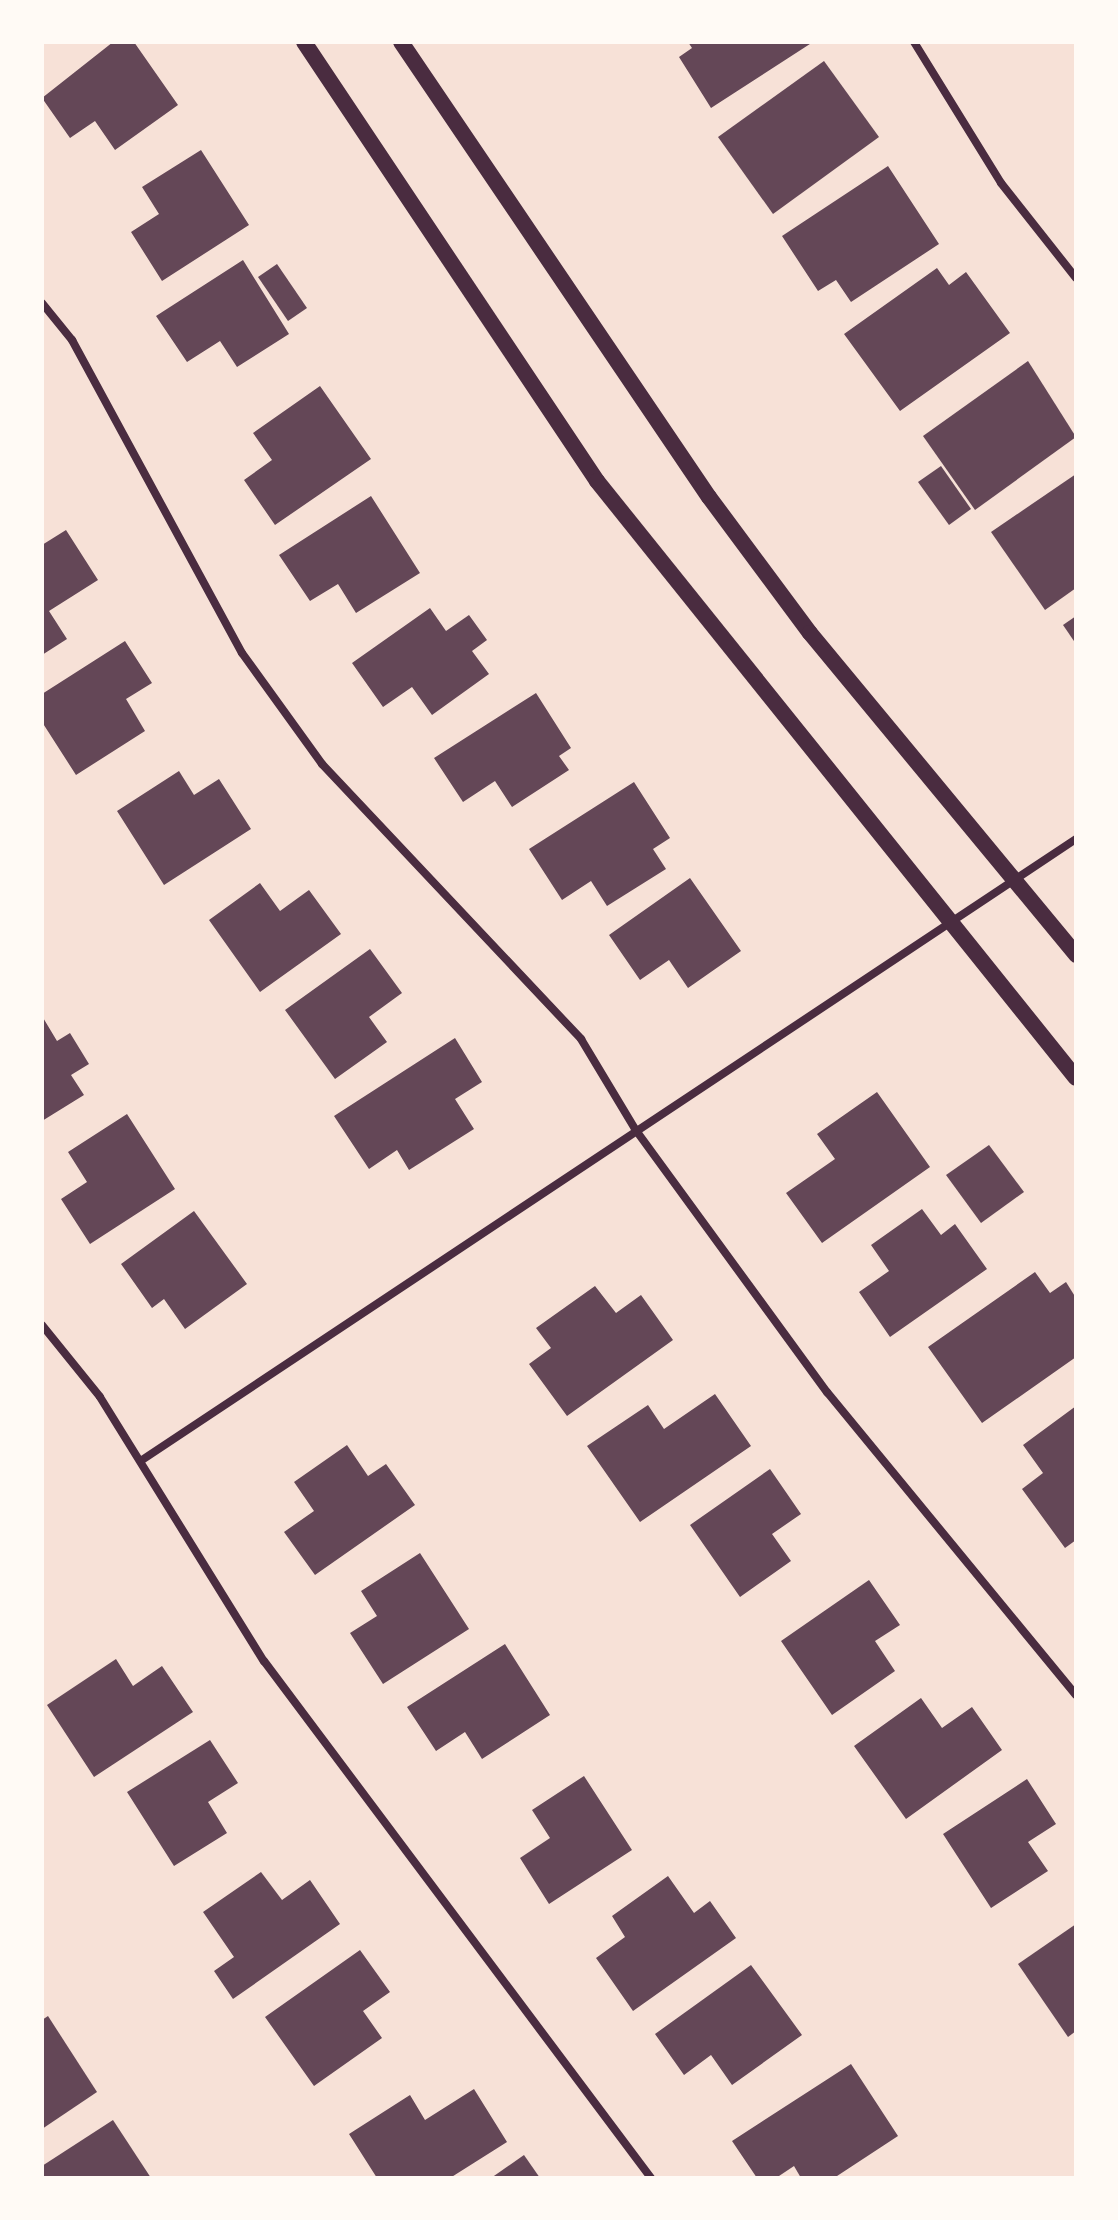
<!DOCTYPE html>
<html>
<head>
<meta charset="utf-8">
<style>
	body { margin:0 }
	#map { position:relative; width:1118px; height:2220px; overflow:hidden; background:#f7e1d7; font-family:Ubuntu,sans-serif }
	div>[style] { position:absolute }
	.building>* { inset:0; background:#644757 }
	.minor>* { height:8px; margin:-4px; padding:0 4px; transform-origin:4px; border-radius:4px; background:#4a2c40 }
	.secondary>* { height:16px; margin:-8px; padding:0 8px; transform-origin:8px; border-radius:8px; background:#4a2c40 }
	span { translate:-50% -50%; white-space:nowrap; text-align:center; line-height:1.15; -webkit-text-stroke:6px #fffaf5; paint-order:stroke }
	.frame { position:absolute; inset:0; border:44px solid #fffaf5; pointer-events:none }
</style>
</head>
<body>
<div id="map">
	<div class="building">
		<i style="clip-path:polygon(113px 42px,134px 42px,178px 105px,115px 150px,95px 121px,70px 138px,42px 98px)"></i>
		<i style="clip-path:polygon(688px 42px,813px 42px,711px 108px,679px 57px,692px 48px)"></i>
		<i style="clip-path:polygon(824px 61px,879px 137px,773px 214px,718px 137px)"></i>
		<i style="clip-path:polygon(201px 150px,249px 225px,162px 281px,131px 232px,159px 214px,142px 187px)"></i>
		<i style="clip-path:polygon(888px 166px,939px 244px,851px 302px,836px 280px,818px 291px,782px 236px)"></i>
		<i style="clip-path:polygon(243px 260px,289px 334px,237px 367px,220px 341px,187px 362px,156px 316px)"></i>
		<i style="clip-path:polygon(277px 264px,307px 308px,288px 321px,258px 277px)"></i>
		<i style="clip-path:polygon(937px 268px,949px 285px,966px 272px,1010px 333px,900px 411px,844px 334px)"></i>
		<i style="clip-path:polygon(1028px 361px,1076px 437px,975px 510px,923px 436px)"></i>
		<i style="clip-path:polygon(320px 386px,371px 459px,275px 525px,244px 480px,272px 460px,253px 433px)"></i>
		<i style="clip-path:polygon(941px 466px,971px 509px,949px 525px,918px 482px)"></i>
		<i style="clip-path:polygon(1076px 474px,1076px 588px,1045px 610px,991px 532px)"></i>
		<i style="clip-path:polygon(371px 496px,420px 573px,356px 613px,338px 584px,310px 601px,279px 555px)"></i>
		<i style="clip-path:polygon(66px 530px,98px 580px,49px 611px,67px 639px,42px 655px,42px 545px)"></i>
		<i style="clip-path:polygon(430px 608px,446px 631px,469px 615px,487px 640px,472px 651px,489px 674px,432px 715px,412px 687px,383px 707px,352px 663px)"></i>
		<i style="clip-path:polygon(1076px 616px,1076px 644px,1063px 625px)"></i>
		<i style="clip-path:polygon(125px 641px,152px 683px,126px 699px,145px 731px,76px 775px,42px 722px,42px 694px)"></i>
		<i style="clip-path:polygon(536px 693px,571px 748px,559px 756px,569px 770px,512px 807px,495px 781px,463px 802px,434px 758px)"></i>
		<i style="clip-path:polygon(179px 771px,194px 795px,219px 779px,251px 829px,164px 885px,117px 811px)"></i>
		<i style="clip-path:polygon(634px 782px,670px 838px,653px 849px,666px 869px,607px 906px,591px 881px,562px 900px,529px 849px)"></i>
		<i style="clip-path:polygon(690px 878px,741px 951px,688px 988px,669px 960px,640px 980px,609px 935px)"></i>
		<i style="clip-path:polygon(260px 883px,280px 911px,309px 890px,341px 934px,260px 992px,209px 920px)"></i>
		<i style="clip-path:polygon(370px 949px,402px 993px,369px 1017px,387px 1042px,335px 1079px,285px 1010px)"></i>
		<i style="clip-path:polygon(42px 1016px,57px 1041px,70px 1033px,89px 1064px,71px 1075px,84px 1095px,42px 1121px)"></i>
		<i style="clip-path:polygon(455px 1038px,482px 1082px,455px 1099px,474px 1129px,409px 1170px,397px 1150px,369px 1169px,334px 1116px)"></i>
		<i style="clip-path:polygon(877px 1092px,930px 1167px,822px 1243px,786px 1193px,835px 1159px,817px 1134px)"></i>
		<i style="clip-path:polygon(127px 1114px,175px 1189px,90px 1244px,61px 1199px,87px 1182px,68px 1152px)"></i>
		<i style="clip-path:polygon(989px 1145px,1024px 1192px,981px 1223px,946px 1175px)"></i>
		<i style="clip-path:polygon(922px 1209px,941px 1235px,955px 1224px,987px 1269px,890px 1337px,859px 1292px,889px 1271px,871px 1245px)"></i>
		<i style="clip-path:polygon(194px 1211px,247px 1284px,185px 1329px,164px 1299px,152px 1308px,121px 1264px)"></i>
		<i style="clip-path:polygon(1035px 1272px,1050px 1293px,1066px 1282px,1076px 1298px,1076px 1357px,982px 1423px,928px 1347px)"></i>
		<i style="clip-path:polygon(595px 1286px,616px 1313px,641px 1295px,673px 1340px,567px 1416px,529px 1364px,551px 1348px,536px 1328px)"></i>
		<i style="clip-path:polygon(715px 1394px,751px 1446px,640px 1522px,587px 1446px,648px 1405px,664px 1429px)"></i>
		<i style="clip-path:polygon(1076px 1406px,1076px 1540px,1065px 1548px,1022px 1489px,1043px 1473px,1023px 1445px)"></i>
		<i style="clip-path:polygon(347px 1445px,368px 1476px,386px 1464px,415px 1505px,315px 1575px,284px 1532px,314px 1511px,294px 1482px)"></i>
		<i style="clip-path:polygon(770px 1469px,801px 1514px,772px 1534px,791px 1561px,740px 1597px,690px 1525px)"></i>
		<i style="clip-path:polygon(420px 1553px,469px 1629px,383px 1684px,350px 1633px,377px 1616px,361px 1591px)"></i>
		<i style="clip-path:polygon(869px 1580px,900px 1625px,875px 1641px,895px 1671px,832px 1715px,781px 1641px)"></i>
		<i style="clip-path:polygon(505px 1644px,550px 1715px,482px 1759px,465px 1732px,436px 1751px,407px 1707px)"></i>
		<i style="clip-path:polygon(116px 1659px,133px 1686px,162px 1666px,193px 1712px,94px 1777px,47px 1705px)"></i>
		<i style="clip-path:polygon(921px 1698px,942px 1728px,972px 1707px,1002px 1750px,906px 1819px,854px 1746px)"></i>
		<i style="clip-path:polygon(210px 1740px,238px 1783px,208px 1802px,227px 1833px,174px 1866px,127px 1792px)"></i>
		<i style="clip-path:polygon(584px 1776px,632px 1850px,549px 1904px,520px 1858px,550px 1838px,532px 1810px)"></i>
		<i style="clip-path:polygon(1027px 1779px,1056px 1824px,1028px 1842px,1048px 1871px,991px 1908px,943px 1834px)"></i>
		<i style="clip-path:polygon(261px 1872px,282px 1900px,310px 1880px,340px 1924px,233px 1999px,214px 1971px,234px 1957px,203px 1912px)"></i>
		<i style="clip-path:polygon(668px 1876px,694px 1913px,710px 1901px,736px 1938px,633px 2011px,596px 1958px,625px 1937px,612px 1916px)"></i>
		<i style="clip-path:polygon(1076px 1924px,1076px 2031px,1068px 2037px,1018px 1964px)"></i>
		<i style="clip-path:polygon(360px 1950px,390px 1992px,363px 2011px,382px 2038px,314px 2086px,265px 2017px)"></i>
		<i style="clip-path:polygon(751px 1965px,802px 2035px,732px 2085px,711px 2055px,684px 2075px,655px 2034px)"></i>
		<i style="clip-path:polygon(48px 2016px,97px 2092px,42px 2129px,42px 2020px)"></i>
		<i style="clip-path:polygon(851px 2064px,898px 2136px,834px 2178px,801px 2178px,794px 2166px,776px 2178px,757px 2178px,732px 2141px)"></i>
		<i style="clip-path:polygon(474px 2089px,507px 2142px,450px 2178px,377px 2178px,349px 2134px,410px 2095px,425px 2120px)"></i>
		<i style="clip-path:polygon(113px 2120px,151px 2178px,42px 2178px,42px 2166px)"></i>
		<i style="clip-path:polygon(524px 2155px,540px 2178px,491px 2178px)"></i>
	</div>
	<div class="minor">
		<i style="left:914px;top:42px;width:166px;rotate:58.3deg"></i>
		<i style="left:1001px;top:183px;width:121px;rotate:51.7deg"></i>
		<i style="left:42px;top:303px;width:48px;rotate:51deg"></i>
		<i style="left:72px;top:340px;width:356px;rotate:61.5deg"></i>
		<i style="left:242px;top:653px;width:137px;rotate:54.2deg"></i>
		<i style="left:322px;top:764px;width:378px;rotate:46.7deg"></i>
		<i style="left:581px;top:1039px;width:105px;rotate:59deg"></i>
		<i style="left:635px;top:1129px;width:326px;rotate:53.9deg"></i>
		<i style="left:827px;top:1392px;width:392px;rotate:50.6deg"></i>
		<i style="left:42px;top:1325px;width:92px;rotate:51.1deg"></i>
		<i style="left:100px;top:1397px;width:311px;rotate:58.2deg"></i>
		<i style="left:264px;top:1661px;width:646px;rotate:53.18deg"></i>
		<i style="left:142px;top:1460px;width:1122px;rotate:-33.62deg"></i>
	</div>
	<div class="secondary">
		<i style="left:304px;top:42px;width:528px;rotate:56.28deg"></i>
		<i style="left:597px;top:481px;width:765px;rotate:51.26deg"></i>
		<i style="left:401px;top:42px;width:549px;rotate:55.91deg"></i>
		<i style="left:709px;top:497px;width:169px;rotate:53.4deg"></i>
		<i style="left:810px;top:633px;width:418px;rotate:50.4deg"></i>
	</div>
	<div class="frame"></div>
</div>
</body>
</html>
